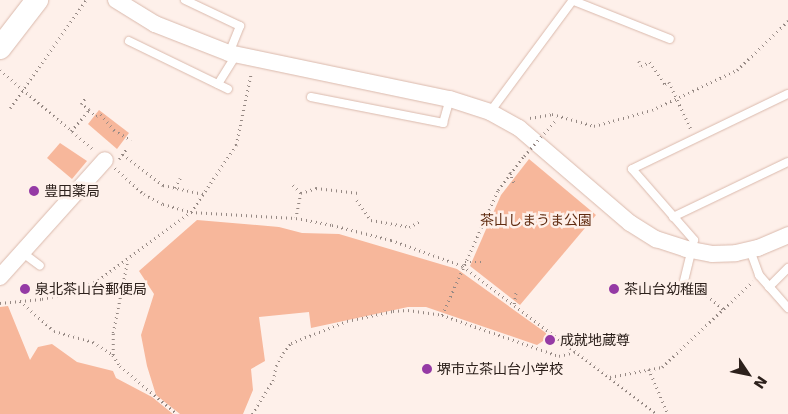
<!DOCTYPE html>
<html>
<head>
<meta charset="utf-8">
<style>
	body { margin:0 }
	#map { position:relative; width:788px; height:414px; overflow:hidden; background:#fef0ea; font-family:"DejaVu Sans","Noto Sans JP",sans-serif }
	div>[style] { position:absolute }
	.green>* { inset:0; background:#f7b79b }
	.path>* { height:2.5px; margin-top:-1.25px; transform-origin:0; background:repeating-linear-gradient(90deg,#968984 0 1px,transparent 0 5px) }
	.roads { filter:drop-shadow(0 0 1px #dab9ac) drop-shadow(0 0 1px #dab9ac) }
	.lane>* { height:8px; margin:-4px; padding:0 4px; transform-origin:4px; border-radius:4px; background:#fff }
	.street>* { height:16px; margin:-8px; padding:0 8px; transform-origin:8px; border-radius:8px; background:#fff }
	.secondary>* { height:22px; margin:-11px; padding:0 11px; transform-origin:11px; border-radius:11px; background:#fff }
	.path-bridge>* { height:2.5px; margin-top:-1.25px; transform-origin:0; background:repeating-linear-gradient(90deg,#968984 0 1px,transparent 0 5px) }
	.dots>* { width:14px; height:14px; translate:-50% -50%; box-sizing:border-box; border:2px solid #fef0ea; border-radius:50% }
	span { translate:-50% -50%; white-space:nowrap; text-align:center; line-height:1.15; -webkit-text-stroke:5px #fef0ea; paint-order:stroke }
	.poi-label { font-size:14px; color:#2d211c }
	.left { translate:0 -50%; text-align:left }
	.park-label { font-size:14px; color:#602b10 }
	.north { position:absolute; left:723px; top:349px; width:50px; height:50px; -webkit-text-stroke:4px #fef0ea; paint-order:stroke; rotate:124deg; font-size:14px; font-weight:700; line-height:20px; text-align:center; color:#2d211c }
	.north::after { content:''; display:block; margin:auto; width:18px; height:22px; background:#2d211c; clip-path:polygon(50% 0,100% 100%,50% 72%,0 100%) }
</style>
</head>
<body>
<div id="map">
	<div class="green">
		<i style="clip-path:polygon(99px 110px,129px 133px,117px 149px,88px 124px)"></i>
		<i style="clip-path:polygon(60px 143px,87px 161px,72px 179px,47px 158px)"></i>
		<i style="clip-path:polygon(529px 159px,596px 215px,520px 305px,470px 266px,501px 195px)"></i>
		<i style="clip-path:polygon(197px 220px,279px 227px,302px 233px,339px 234px,457px 269px,546px 333px,546px 339px,537px 345px,426px 307px,408px 307px,311px 328px,309px 312px,259px 317px,265px 361px,251px 369px,253px 390px,243px 414px,180px 414px,156px 395px,147px 366px,141px 335px,154px 294px,139px 271px)"></i>
		<i style="clip-path:polygon(8px 306px,30px 360px,38px 347px,52px 344px,77px 362px,113px 371px,116px 378px,152px 397px,173px 414px,0 414px,0 307px)"></i>
	</div>
	<div class="path">
		<i style="left:639px;top:61px;width:5px;rotate:68deg"></i>
		<i style="left:641px;top:66px;width:10px;rotate:-24deg"></i>
		<i style="left:650px;top:62px;width:27px;rotate:56deg"></i>
		<i style="left:665px;top:84px;width:4px;rotate:-27deg"></i>
		<i style="left:669px;top:82px;width:54px;rotate:64.9deg"></i>
		<i style="left:0;top:70px;width:123px;rotate:40.4deg"></i>
		<i style="left:10px;top:108px;width:132px;rotate:-54.9deg"></i>
		<i style="left:89px;top:110px;width:9px;rotate:41deg"></i>
		<i style="left:96px;top:116px;width:5px;rotate:-22deg"></i>
		<i style="left:101px;top:114px;width:21px;rotate:51deg"></i>
		<i style="left:114px;top:130px;width:20px;rotate:30deg"></i>
		<i style="left:530px;top:118px;width:22px;rotate:-10deg"></i>
		<i style="left:552px;top:114px;width:44px;rotate:15.9deg"></i>
		<i style="left:594px;top:126px;width:60px;rotate:-15.4deg"></i>
		<i style="left:652px;top:110px;width:94px;rotate:-25.2deg"></i>
		<i style="left:737px;top:70px;width:71px;rotate:-43.9deg"></i>
		<i style="left:71px;top:131px;width:28px;rotate:-49deg"></i>
		<i style="left:89px;top:110px;width:10px;rotate:-143deg"></i>
		<i style="left:81px;top:104px;width:7px;rotate:-56deg"></i>
		<i style="left:123px;top:154px;width:51px;rotate:37.8deg"></i>
		<i style="left:163px;top:185px;width:41px;rotate:12.7deg"></i>
		<i style="left:119px;top:159px;width:14px;rotate:-54deg"></i>
		<i style="left:115px;top:168px;width:39px;rotate:42deg"></i>
		<i style="left:144px;top:194px;width:21px;rotate:28deg"></i>
		<i style="left:163px;top:204px;width:29px;rotate:16deg"></i>
		<i style="left:191px;top:212px;width:105px;rotate:3.3deg"></i>
		<i style="left:296px;top:218px;width:37px;rotate:11deg"></i>
		<i style="left:332px;top:225px;width:61px;rotate:14.3deg"></i>
		<i style="left:391px;top:240px;width:77px;rotate:19.9deg"></i>
		<i style="left:463px;top:266px;width:244px;rotate:37.3deg"></i>
		<i style="left:510px;top:172px;width:14px;rotate:69deg"></i>
		<i style="left:293px;top:185px;width:11px;rotate:45deg"></i>
		<i style="left:301px;top:193px;width:25px;rotate:101deg"></i>
		<i style="left:175px;top:188px;width:11px;rotate:-63deg"></i>
		<i style="left:301px;top:193px;width:16px;rotate:-18deg"></i>
		<i style="left:316px;top:188px;width:43px;rotate:6.6deg"></i>
		<i style="left:357px;top:200px;width:24px;rotate:55deg"></i>
		<i style="left:371px;top:220px;width:39px;rotate:10deg"></i>
		<i style="left:409px;top:227px;width:13px;rotate:-27deg"></i>
		<i style="left:465px;top:262px;width:17px"></i>
		<i style="left:692px;top:282px;width:41px;rotate:41.1deg"></i>
		<i style="left:20px;top:301px;width:45px;rotate:41.4deg"></i>
		<i style="left:54px;top:331px;width:41px;rotate:15.8deg"></i>
		<i style="left:93px;top:342px;width:24px;rotate:33deg"></i>
		<i style="left:113px;top:355px;width:22px;rotate:-90deg"></i>
		<i style="left:113px;top:333px;width:71px;rotate:-78.7deg"></i>
		<i style="left:0;top:303px;width:42px;rotate:-5.4deg"></i>
		<i style="left:42px;top:299px;width:29px;rotate:-14deg"></i>
		<i style="left:70px;top:292px;width:30px;rotate:-23deg"></i>
		<i style="left:98px;top:280px;width:115px;rotate:-36.2deg"></i>
		<i style="left:191px;top:212px;width:81px;rotate:-56.1deg"></i>
		<i style="left:236px;top:145px;width:74px;rotate:-78.2deg"></i>
		<i style="left:514px;top:304px;width:13px;rotate:-81deg"></i>
		<i style="left:442px;top:315px;width:137px;rotate:-65.9deg"></i>
		<i style="left:498px;top:190px;width:43px;rotate:-52.6deg"></i>
		<i style="left:113px;top:355px;width:13px;rotate:58deg"></i>
		<i style="left:120px;top:366px;width:75px;rotate:40.1deg"></i>
		<i style="left:649px;top:369px;width:49px;rotate:67.1deg"></i>
		<i style="left:610px;top:377px;width:53px;rotate:-10.9deg"></i>
		<i style="left:662px;top:367px;width:125px;rotate:-43.4deg"></i>
		<i style="left:252px;top:414px;width:39px;rotate:-58deg"></i>
		<i style="left:273px;top:381px;width:15px;rotate:-79deg"></i>
		<i style="left:276px;top:366px;width:15px;rotate:-62deg"></i>
		<i style="left:283px;top:353px;width:13px;rotate:-51deg"></i>
		<i style="left:291px;top:343px;width:60px;rotate:-21.4deg"></i>
		<i style="left:347px;top:321px;width:47px;rotate:-12.3deg"></i>
		<i style="left:393px;top:311px;width:15px;rotate:-4deg"></i>
		<i style="left:408px;top:310px;width:34px;rotate:8deg"></i>
		<i style="left:442px;top:315px;width:124px;rotate:19.3deg"></i>
		<i style="left:559px;top:356px;width:16px;rotate:-14deg"></i>
	</div>
	<div class="roads">
		<div class="lane">
			<i style="left:185px;top:0;width:61px;rotate:25.3deg"></i>
			<i style="left:240px;top:26px;width:29px;rotate:112deg"></i>
			<i style="left:574px;top:1px;width:103px;rotate:21.6deg"></i>
			<i style="left:129px;top:41px;width:110px;rotate:25.9deg"></i>
			<i style="left:218px;top:84px;width:34px;rotate:-58deg"></i>
			<i style="left:311px;top:97px;width:135px;rotate:11.1deg"></i>
			<i style="left:443px;top:123px;width:25px;rotate:-74deg"></i>
			<i style="left:490px;top:112px;width:139px;rotate:-53.5deg"></i>
			<i style="left:673px;top:217px;width:127px;rotate:-25.6deg"></i>
			<i style="left:750px;top:250px;width:27px;rotate:70deg"></i>
			<i style="left:759px;top:275px;width:44px;rotate:48.7deg"></i>
			<i style="left:23px;top:253px;width:21px;rotate:37deg"></i>
			<i style="left:684px;top:281px;width:42px;rotate:-76.3deg"></i>
			<i style="left:694px;top:240px;width:94px;rotate:-131.1deg"></i>
			<i style="left:632px;top:169px;width:173px;rotate:-25.7deg"></i>
			<i style="left:769px;top:287px;width:27px;rotate:-45deg"></i>
		</div>
		<div class="street">
			<i style="left:116px;top:0;width:46px;rotate:31.6deg"></i>
			<i style="left:155px;top:24px;width:79px;rotate:21.4deg"></i>
			<i style="left:229px;top:53px;width:226px;rotate:11.8deg"></i>
			<i style="left:450px;top:99px;width:42px;rotate:18deg"></i>
			<i style="left:490px;top:112px;width:33px;rotate:29deg"></i>
			<i style="left:519px;top:128px;width:146px;rotate:40.6deg"></i>
			<i style="left:630px;top:223px;width:31px;rotate:32deg"></i>
			<i style="left:656px;top:239px;width:32px;rotate:18deg"></i>
			<i style="left:686px;top:249px;width:26px;rotate:11deg"></i>
			<i style="left:712px;top:254px;width:24px;rotate:-2deg"></i>
			<i style="left:736px;top:253px;width:23px;rotate:-13deg"></i>
			<i style="left:758px;top:248px;width:33px;rotate:-23deg"></i>
			<i style="left:0;top:277px;width:157px;rotate:-48.1deg"></i>
		</div>
		<div class="secondary">
			<i style="left:0;top:48px;width:61px;rotate:-52.4deg"></i>
		</div>
	</div>
	<div class="path-bridge">
		<i style="left:524px;top:156px;width:47px;rotate:-48.5deg"></i>
	</div>
	<div class="dots">
		<i style="left:34px;top:191px;background:#953aa5"></i>
		<i style="left:25px;top:289px;background:#953aa5"></i>
		<i style="left:614px;top:289px;background:#953aa5"></i>
		<i style="left:550px;top:340px;background:#953aa5"></i>
		<i style="left:427px;top:369px;background:#953aa5"></i>
	</div>
	<div class="poi-label">
		<span class="left" style="left:44px;top:191px">豊田薬局</span>
		<span class="left" style="left:35px;top:289px">泉北茶山台郵便局</span>
		<span class="left" style="left:624px;top:289px">茶山台幼稚園</span>
		<span class="left" style="left:560px;top:340px">成就地蔵尊</span>
		<span class="left" style="left:437px;top:369px">堺市立茶山台小学校</span>
	</div>
	<div class="park-label">
		<span style="left:536px;top:220px">茶山しまうま公園</span>
	</div>
	<div class="north">N</div>
</div>
</body>
</html>
